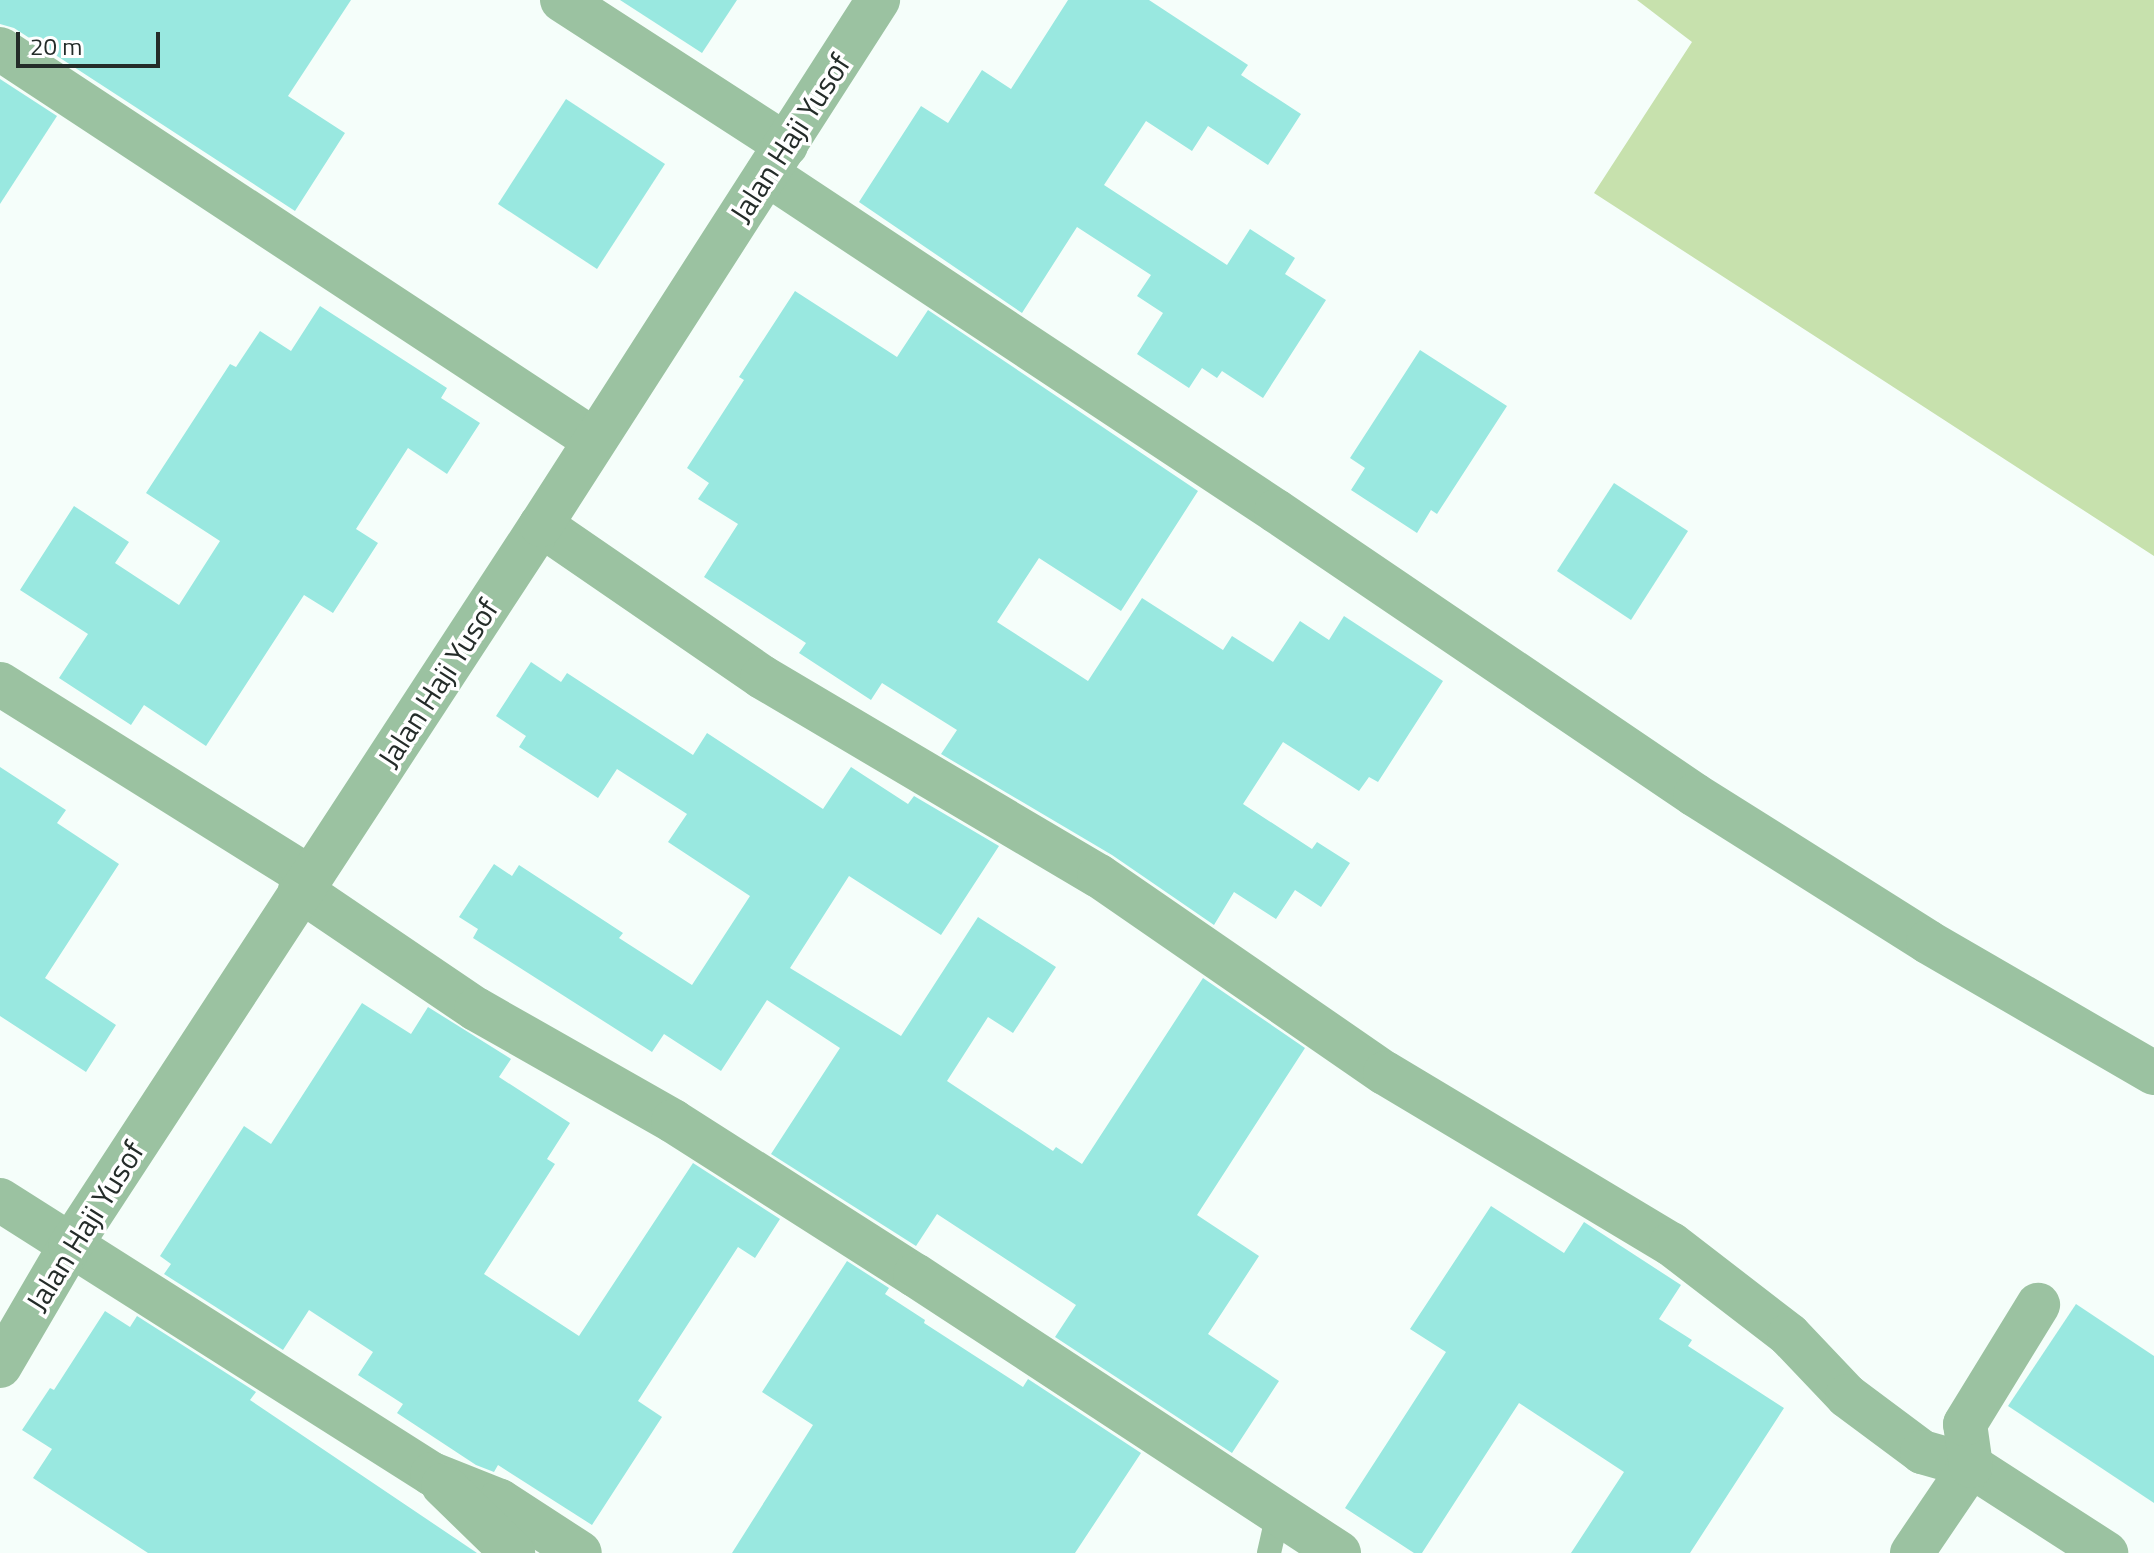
<!DOCTYPE html>
<html>
<head>
<meta charset="utf-8">
<style>
	body { margin:0 }
	#map { position:relative; width:2154px; height:1553px; overflow:hidden; background:#f5fefa; font-family:"Titillium Web",sans-serif }
	div>[style] { position:absolute }
	.green>* { inset:0; background:#c7e1ad }
	.building>* { inset:0; background:#99e8e0 }
	.lane>* { height:24px; margin:-12px; padding:0 12px; transform-origin:12px; border-radius:12px; background:#9bc2a1 }
	.street>* { height:44px; margin:-22px; padding:0 22px; transform-origin:22px; border-radius:22px; background:#9bc2a1 }
	span { translate:-50% -50%; white-space:nowrap; text-align:center; line-height:1.15; -webkit-text-stroke:7px #fff; paint-order:stroke }
	.street-label { font-size:30px; color:#242c29 }
	.scale { position:absolute; left:16px; top:32px; width:144px; height:36px; box-sizing:border-box; border:4px solid #242c29; border-top:0; padding-left:10px; font-size:24px; line-height:28px; white-space:nowrap; color:#242c29; -webkit-text-stroke:6px #fff; paint-order:stroke }
</style>
</head>
<body>
<div id="map">
	<div class="green">
		<i style="clip-path:polygon(1637px 0,2154px 0,2154px 556px,1594px 193px,1692px 42px)"></i>
	</div>
	<div class="building">
		<i style="clip-path:polygon(0 0,351px 0,288px 96px,345px 133px,295px 211px,14px 28px,0 24px)"></i>
		<i style="clip-path:polygon(620px 0,737px 0,702px 53px)"></i>
		<i style="clip-path:polygon(1068px 0,1149px 0,1248px 65px,1241px 75px,1301px 114px,1268px 165px,1208px 126px,1192px 151px,1146px 121px,1104px 185px,1227px 265px,1250px 229px,1295px 258px,1285px 274px,1326px 300px,1263px 398px,1222px 371px,1217px 378px,1202px 368px,1189px 388px,1137px 354px,1163px 313px,1137px 296px,1151px 275px,1077px 227px,1022px 313px,859px 202px,921px 106px,948px 123px,982px 70px,1011px 89px)"></i>
		<i style="clip-path:polygon(0 79px,57px 116px,0 204px)"></i>
		<i style="clip-path:polygon(566px 99px,665px 164px,597px 269px,498px 204px)"></i>
		<i style="clip-path:polygon(795px 291px,897px 357px,928px 310px,1198px 491px,1121px 611px,1039px 558px,997px 622px,1088px 681px,1142px 598px,1223px 650px,1232px 636px,1273px 662px,1300px 621px,1329px 640px,1344px 616px,1443px 681px,1378px 782px,1369px 777px,1359px 791px,1283px 742px,1243px 804px,1312px 849px,1317px 842px,1350px 863px,1321px 907px,1295px 890px,1276px 919px,1234px 892px,1214px 925px,1112px 855px,941px 754px,957px 730px,882px 683px,871px 700px,799px 653px,806px 643px,704px 577px,738px 524px,698px 499px,709px 483px,687px 468px,744px 380px,739px 377px)"></i>
		<i style="clip-path:polygon(320px 306px,447px 388px,441px 398px,480px 423px,447px 474px,408px 448px,356px 529px,378px 543px,333px 613px,304px 595px,206px 746px,144px 705px,131px 725px,59px 678px,88px 634px,20px 590px,74px 506px,129px 542px,115px 563px,179px 605px,220px 541px,146px 493px,230px 364px,236px 367px,260px 331px,291px 351px)"></i>
		<i style="clip-path:polygon(1420px 350px,1507px 406px,1437px 514px,1431px 510px,1417px 533px,1351px 490px,1365px 468px,1350px 458px)"></i>
		<i style="clip-path:polygon(1614px 483px,1688px 531px,1631px 620px,1557px 571px)"></i>
		<i style="clip-path:polygon(531px 662px,561px 682px,567px 673px,693px 755px,707px 733px,823px 809px,851px 767px,908px 804px,914px 796px,999px 846px,941px 935px,849px 876px,790px 968px,901px 1036px,978px 917px,1056px 967px,1013px 1033px,988px 1017px,947px 1081px,1053px 1151px,1056px 1147px,1082px 1164px,1203px 978px,1305px 1048px,1197px 1215px,1259px 1256px,1208px 1334px,1279px 1381px,1232px 1453px,1055px 1337px,1076px 1305px,937px 1214px,916px 1246px,771px 1154px,840px 1048px,767px 1000px,721px 1071px,664px 1034px,652px 1052px,473px 938px,478px 929px,459px 917px,494px 864px,512px 876px,519px 865px,623px 933px,619px 938px,692px 985px,750px 896px,668px 842px,687px 814px,617px 769px,598px 798px,519px 747px,526px 736px,496px 716px)"></i>
		<i style="clip-path:polygon(0 767px,66px 810px,57px 823px,119px 864px,45px 978px,116px 1025px,86px 1072px,0 1016px)"></i>
		<i style="clip-path:polygon(362px 1003px,411px 1034px,428px 1007px,511px 1059px,499px 1077px,570px 1123px,547px 1159px,555px 1164px,484px 1274px,579px 1336px,693px 1163px,780px 1219px,755px 1258px,738px 1247px,638px 1401px,662px 1417px,592px 1525px,498px 1465px,494px 1472px,476px 1465px,397px 1413px,403px 1404px,358px 1375px,373px 1352px,309px 1310px,283px 1350px,164px 1274px,171px 1264px,160px 1256px,244px 1126px,271px 1144px)"></i>
		<i style="clip-path:polygon(1491px 1206px,1564px 1253px,1584px 1222px,1681px 1285px,1659px 1319px,1692px 1340px,1688px 1346px,1784px 1408px,1690px 1553px,1571px 1553px,1624px 1472px,1519px 1403px,1422px 1553px,1414px 1553px,1345px 1508px,1446px 1352px,1410px 1329px)"></i>
		<i style="clip-path:polygon(847px 1261px,889px 1288px,885px 1294px,925px 1320px,924px 1323px,1023px 1387px,1028px 1379px,1141px 1453px,1075px 1553px,732px 1553px,813px 1425px,762px 1392px)"></i>
		<i style="clip-path:polygon(2076px 1304px,2154px 1356px,2154px 1503px,2008px 1406px)"></i>
		<i style="clip-path:polygon(105px 1311px,130px 1327px,137px 1316px,256px 1392px,250px 1400px,477px 1553px,148px 1553px,33px 1478px,52px 1449px,22px 1430px,50px 1388px,54px 1390px)"></i>
	</div>
	<div class="lane">
		<i style="left:1269px;top:1553px;width:41px;rotate:-77.3deg"></i>
	</div>
	<div class="street">
		<i style="left:562px;top:0;width:267px;rotate:32.9deg"></i>
		<i style="left:0;top:49px;width:711px;rotate:33.35deg"></i>
		<i style="left:767px;top:174px;width:610px;rotate:33.51deg"></i>
		<i style="left:1276px;top:511px;width:506px;rotate:34.13deg"></i>
		<i style="left:1695px;top:795px;width:275px;rotate:32.2deg"></i>
		<i style="left:1928px;top:942px;width:261px;rotate:30.1deg"></i>
		<i style="left:541px;top:525px;width:268px;rotate:34.5deg"></i>
		<i style="left:762px;top:677px;width:391px;rotate:30.6deg"></i>
		<i style="left:1099px;top:876px;width:347px;rotate:34.6deg"></i>
		<i style="left:1385px;top:1073px;width:333px;rotate:30.9deg"></i>
		<i style="left:1671px;top:1244px;width:149px;rotate:37.6deg"></i>
		<i style="left:1789px;top:1335px;width:84px;rotate:46.4deg"></i>
		<i style="left:1847px;top:1396px;width:94px;rotate:36.7deg"></i>
		<i style="left:1922px;top:1452px;width:51px;rotate:15.9deg"></i>
		<i style="left:1971px;top:1466px;width:161px;rotate:32.8deg"></i>
		<i style="left:0;top:684px;width:366px;rotate:32deg"></i>
		<i style="left:300px;top:890px;width:212px;rotate:34.1deg"></i>
		<i style="left:476px;top:1009px;width:227px;rotate:29.6deg"></i>
		<i style="left:673px;top:1121px;width:287px;rotate:32.5deg"></i>
		<i style="left:915px;top:1275px;width:507px;rotate:33.25deg"></i>
		<i style="left:0;top:1200px;width:512px;rotate:32.39deg"></i>
		<i style="left:432px;top:1474px;width:73px;rotate:21.7deg"></i>
		<i style="left:500px;top:1501px;width:95px;rotate:33deg"></i>
		<i style="left:0;top:1366px;width:139px;rotate:-59.7deg"></i>
		<i style="left:70px;top:1246px;width:861px;rotate:-56.85deg"></i>
		<i style="left:541px;top:525px;width:624px;rotate:-57.3deg"></i>
		<i style="left:443px;top:1485px;width:98px;rotate:44.2deg"></i>
		<i style="left:1912px;top:1553px;width:105px;rotate:-55.9deg"></i>
		<i style="left:1971px;top:1466px;width:42px;rotate:-98.1deg"></i>
		<i style="left:1965px;top:1424px;width:140px;rotate:-58.5deg"></i>
	</div>
	<div class="street-label">
		<span style="left:790px;top:138px;rotate:-57deg">Jalan Haji Yusof</span>
		<span style="left:438px;top:683px;rotate:-57deg">Jalan Haji Yusof</span>
		<span style="left:85px;top:1226px;rotate:-58deg">Jalan Haji Yusof</span>
	</div>
	<div class="scale">20 m</div>
</div>
</body>
</html>
